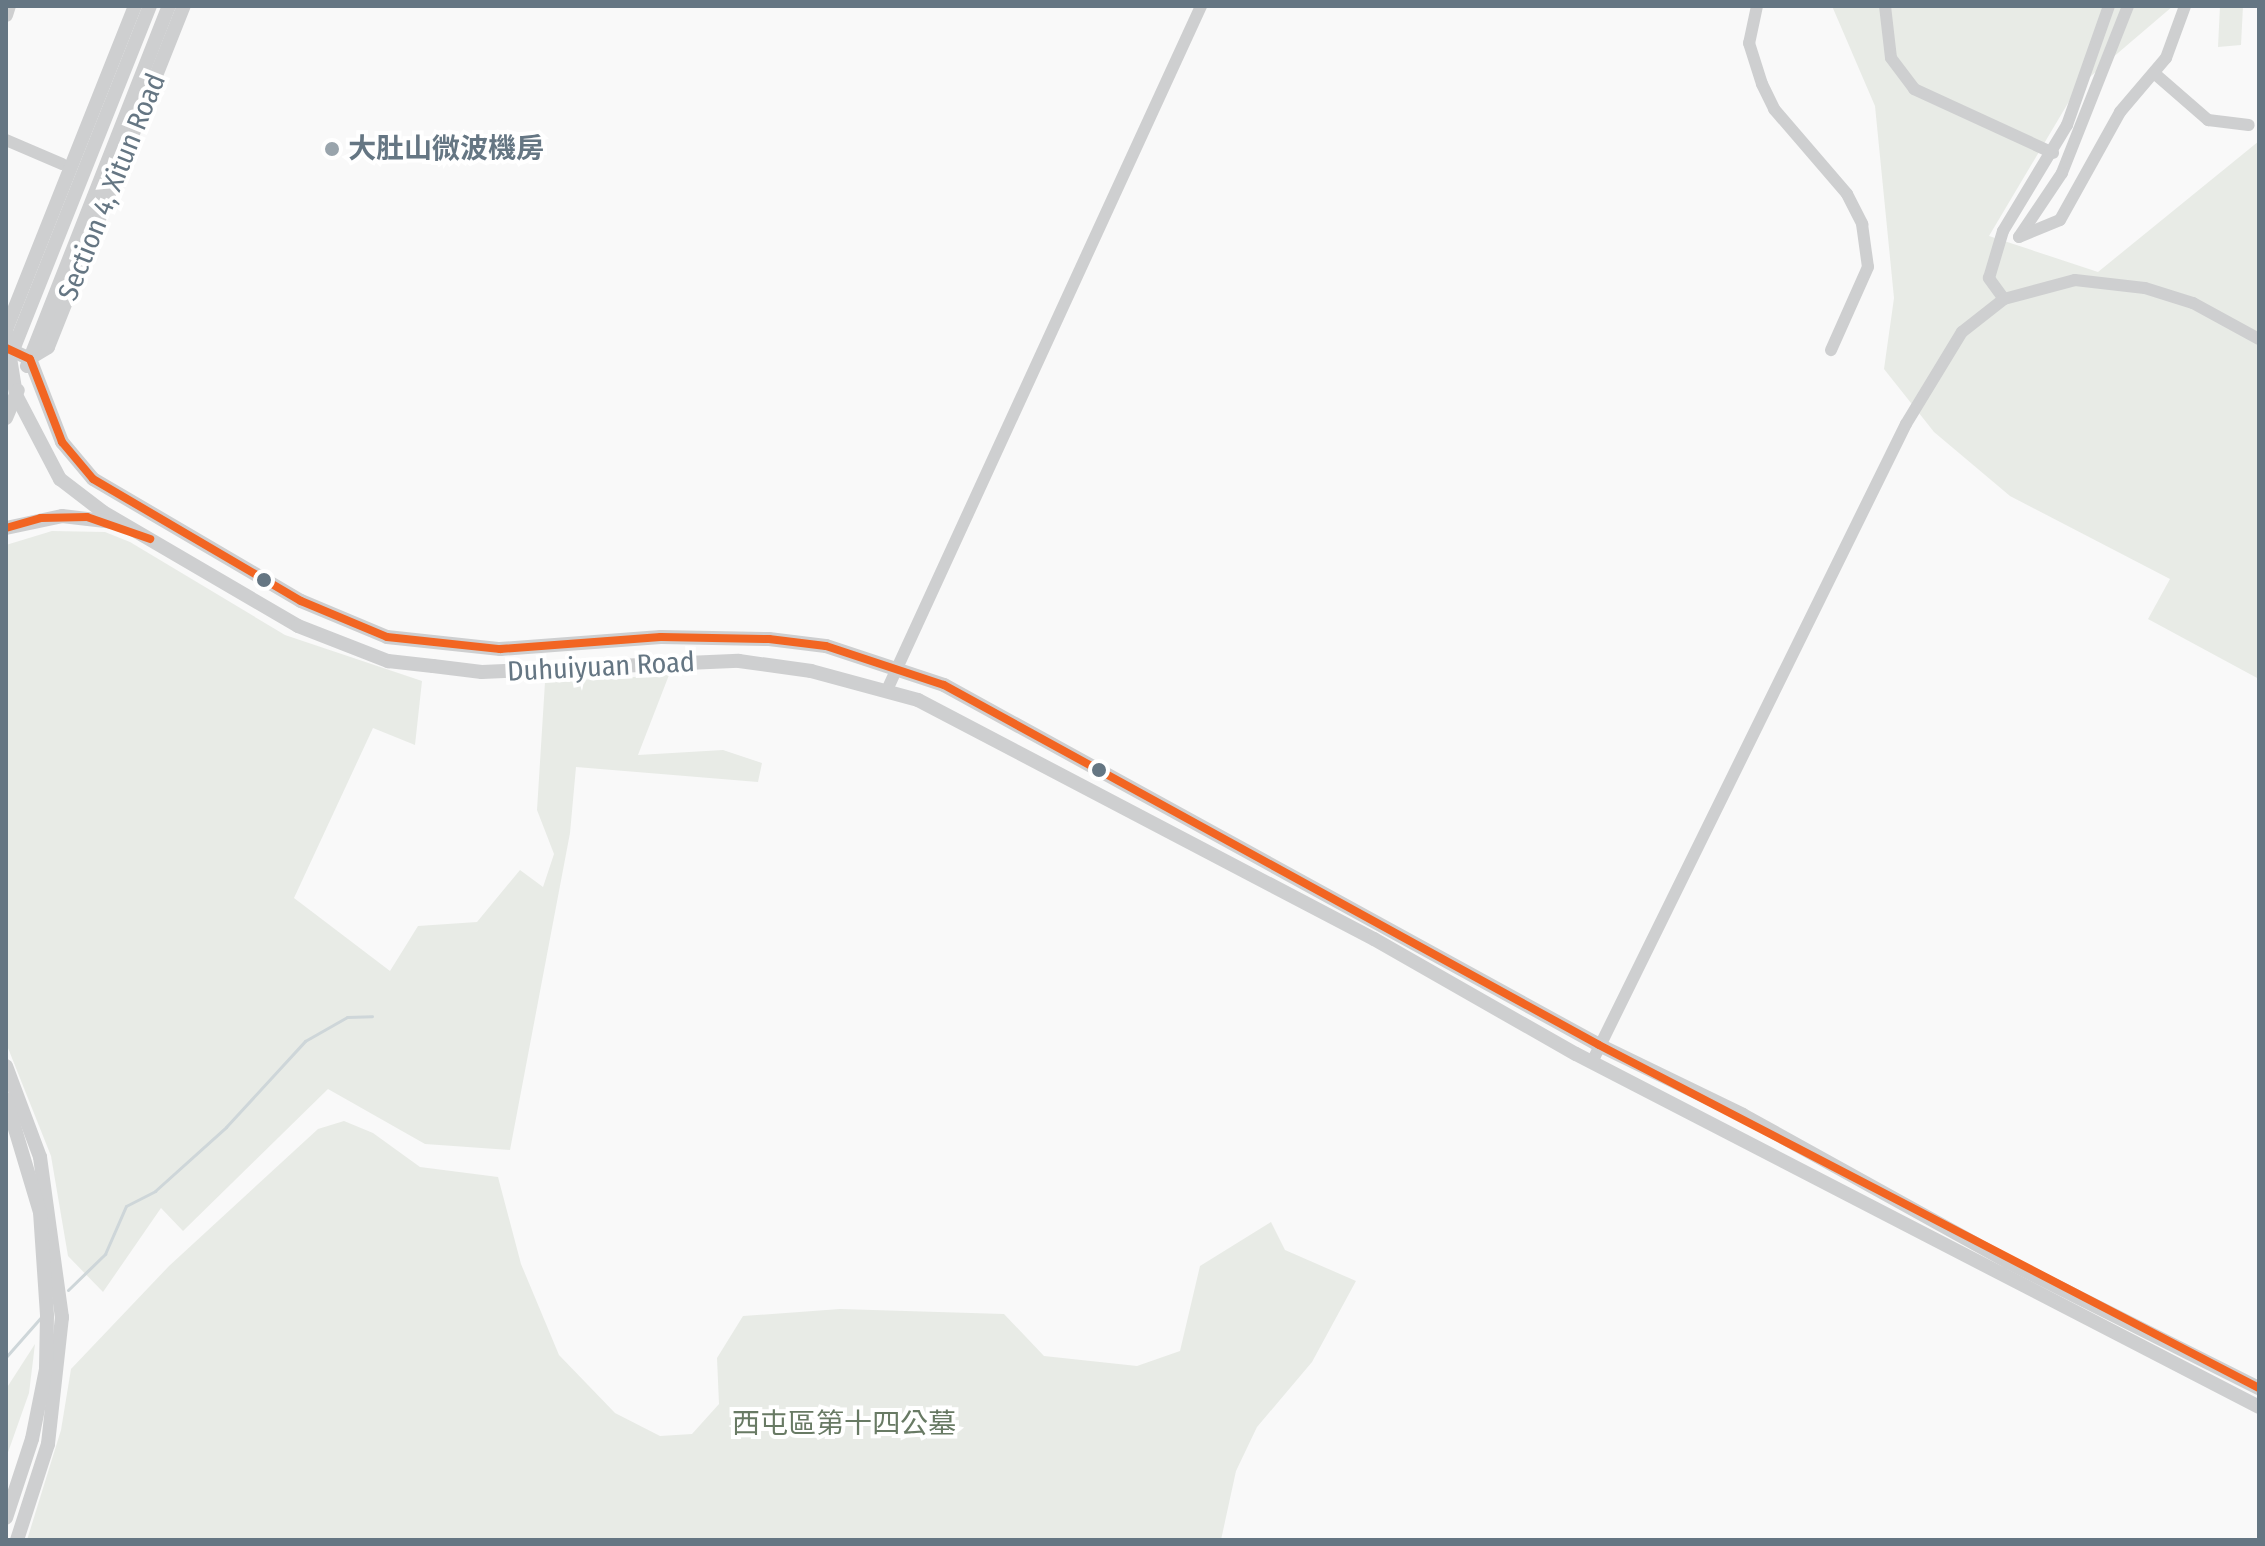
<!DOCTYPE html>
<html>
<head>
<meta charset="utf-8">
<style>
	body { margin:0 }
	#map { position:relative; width:2265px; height:1546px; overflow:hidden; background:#f9f9f9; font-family:"Fira Sans Condensed","Noto Sans TC",sans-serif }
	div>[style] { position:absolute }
	.green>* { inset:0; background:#e8ebe6 }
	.stream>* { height:3px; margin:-1.5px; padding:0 1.5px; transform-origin:1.5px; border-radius:1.5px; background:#ced6d9 }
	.minor>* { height:12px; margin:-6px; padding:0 6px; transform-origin:6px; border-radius:6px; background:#cecfd0 }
	.tertiary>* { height:14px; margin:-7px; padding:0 7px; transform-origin:7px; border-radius:7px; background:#cecfd0 }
	.bus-1>* { height:8px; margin:-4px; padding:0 4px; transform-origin:4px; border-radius:4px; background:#f26522 }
	.dots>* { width:22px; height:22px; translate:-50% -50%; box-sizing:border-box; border:4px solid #fff; border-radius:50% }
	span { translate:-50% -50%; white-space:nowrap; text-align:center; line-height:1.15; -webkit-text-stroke:8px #fff; paint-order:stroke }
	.poi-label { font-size:28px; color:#657683; font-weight:700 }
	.left { translate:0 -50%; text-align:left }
	.street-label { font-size:28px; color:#657683 }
	.park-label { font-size:28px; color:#687a64 }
	.frame { position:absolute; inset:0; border:8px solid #657683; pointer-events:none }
</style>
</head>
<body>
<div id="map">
	<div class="green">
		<i style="clip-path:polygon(1832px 6px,2173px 6px,2077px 88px,1989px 236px,2098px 272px,2259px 141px,2259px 679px,2148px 619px,2170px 579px,2010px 496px,1934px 432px,1884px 369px,1894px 298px,1875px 106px)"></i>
		<i style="clip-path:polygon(2220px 6px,2243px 6px,2241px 45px,2218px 47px)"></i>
		<i style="clip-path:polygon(52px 531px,105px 532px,130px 542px,285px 635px,422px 681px,415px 745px,373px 728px,294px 898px,390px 971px,418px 926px,477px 922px,520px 870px,543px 887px,554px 854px,537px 810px,545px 682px,669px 675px,638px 755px,723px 750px,762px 763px,758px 782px,576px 767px,570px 833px,510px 1150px,425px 1144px,328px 1089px,183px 1231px,161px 1208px,103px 1292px,68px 1256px,51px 1156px,6px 1043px,6px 545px)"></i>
		<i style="clip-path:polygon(344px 1121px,373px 1133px,420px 1167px,498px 1177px,521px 1264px,559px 1355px,615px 1413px,660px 1436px,692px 1434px,719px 1404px,717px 1358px,743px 1316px,840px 1309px,1004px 1314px,1044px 1356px,1137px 1366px,1180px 1351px,1200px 1266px,1271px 1222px,1285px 1250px,1356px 1281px,1312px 1362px,1257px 1427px,1236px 1471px,1221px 1540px,27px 1540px,61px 1430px,71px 1369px,169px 1266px,318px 1129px)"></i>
		<i style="clip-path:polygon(35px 1344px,29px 1393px,6px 1458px,6px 1389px)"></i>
	</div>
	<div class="stream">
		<i style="left:68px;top:1290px;width:52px;rotate:-44.2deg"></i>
		<i style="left:105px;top:1254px;width:52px;rotate:-66.4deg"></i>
		<i style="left:126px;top:1206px;width:33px;rotate:-27deg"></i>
		<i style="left:155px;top:1191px;width:96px;rotate:-42deg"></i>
		<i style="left:226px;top:1127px;width:117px;rotate:-47.4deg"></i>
		<i style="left:305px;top:1041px;width:48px;rotate:-29.7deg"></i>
		<i style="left:347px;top:1017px;width:25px;rotate:-2deg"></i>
		<i style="left:6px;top:1357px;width:55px;rotate:-48.7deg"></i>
	</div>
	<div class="minor">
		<i style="left:1757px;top:6px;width:38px;rotate:102deg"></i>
		<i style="left:1749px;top:43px;width:43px;rotate:72.4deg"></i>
		<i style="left:1762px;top:84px;width:28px;rotate:64deg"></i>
		<i style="left:1774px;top:109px;width:112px;rotate:49.3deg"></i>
		<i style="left:1847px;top:194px;width:34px;rotate:63deg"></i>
		<i style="left:1862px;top:224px;width:43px;rotate:82.1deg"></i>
		<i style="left:1868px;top:267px;width:91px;rotate:114deg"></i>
		<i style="left:1885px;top:6px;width:52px;rotate:83.4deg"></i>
		<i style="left:1891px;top:58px;width:39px;rotate:53deg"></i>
		<i style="left:1914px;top:89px;width:153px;rotate:24.7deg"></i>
		<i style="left:2128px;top:6px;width:180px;rotate:111.6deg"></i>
		<i style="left:2062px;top:173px;width:77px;rotate:123.9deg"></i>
		<i style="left:2019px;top:237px;width:44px;rotate:-22.5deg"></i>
		<i style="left:2060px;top:220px;width:124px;rotate:-60.9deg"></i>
		<i style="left:2120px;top:112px;width:71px;rotate:-49.6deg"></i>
		<i style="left:2166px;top:58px;width:55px;rotate:-69.9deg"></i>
		<i style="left:2154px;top:73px;width:72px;rotate:41deg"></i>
		<i style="left:2208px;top:120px;width:41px;rotate:7deg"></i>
		<i style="left:6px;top:140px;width:61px;rotate:23.2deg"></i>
		<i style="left:2004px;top:299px;width:26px;rotate:-126deg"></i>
		<i style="left:1989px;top:278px;width:49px;rotate:-73.4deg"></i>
		<i style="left:2003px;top:231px;width:124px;rotate:-58.9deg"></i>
		<i style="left:2067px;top:125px;width:126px;rotate:-70.6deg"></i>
		<i style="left:887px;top:690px;width:753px;rotate:-65.34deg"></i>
		<i style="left:1592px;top:1062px;width:711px;rotate:-63.8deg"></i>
		<i style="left:1906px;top:424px;width:108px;rotate:-58.7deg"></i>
		<i style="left:1962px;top:332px;width:53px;rotate:-38.2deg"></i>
		<i style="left:2004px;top:299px;width:73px;rotate:-15deg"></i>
		<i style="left:2075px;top:280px;width:70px;rotate:6.5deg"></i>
		<i style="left:2145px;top:288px;width:50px;rotate:17.4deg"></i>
		<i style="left:2193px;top:303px;width:75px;rotate:28.6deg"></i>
	</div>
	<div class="tertiary">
		<i style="left:6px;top:15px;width:9px;rotate:-72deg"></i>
		<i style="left:6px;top:330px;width:349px;rotate:-68.3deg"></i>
		<i style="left:6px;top:333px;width:63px;rotate:80.8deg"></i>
		<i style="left:16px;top:395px;width:95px;rotate:62.4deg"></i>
		<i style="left:60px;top:479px;width:54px;rotate:37.5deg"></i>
		<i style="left:103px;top:512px;width:226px;rotate:30.3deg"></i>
		<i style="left:298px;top:626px;width:97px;rotate:21.3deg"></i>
		<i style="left:388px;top:661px;width:45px;rotate:6.3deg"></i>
		<i style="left:433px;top:666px;width:49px;rotate:7deg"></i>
		<i style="left:482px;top:672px;width:257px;rotate:-2.5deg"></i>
		<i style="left:739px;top:661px;width:73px;rotate:7.9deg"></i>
		<i style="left:811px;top:671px;width:111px;rotate:15.2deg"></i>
		<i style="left:918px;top:700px;width:515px;rotate:27.66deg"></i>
		<i style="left:1374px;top:939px;width:232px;rotate:29.7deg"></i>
		<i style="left:1576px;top:1054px;width:769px;rotate:27.33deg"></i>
		<i style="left:13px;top:351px;width:19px;rotate:25deg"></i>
		<i style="left:30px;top:359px;width:89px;rotate:68.9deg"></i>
		<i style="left:62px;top:442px;width:48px;rotate:50deg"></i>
		<i style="left:93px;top:479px;width:241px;rotate:30.4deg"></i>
		<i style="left:301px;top:601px;width:93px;rotate:22.7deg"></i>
		<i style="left:387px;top:637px;width:114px;rotate:6.1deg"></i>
		<i style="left:500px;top:649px;width:161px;rotate:-4.3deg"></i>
		<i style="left:661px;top:637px;width:108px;rotate:1.1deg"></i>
		<i style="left:769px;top:639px;width:57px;rotate:7deg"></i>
		<i style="left:826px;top:646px;width:124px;rotate:18.3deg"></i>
		<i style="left:944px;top:685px;width:747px;rotate:28.79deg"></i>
		<i style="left:1599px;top:1045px;width:160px;rotate:25.9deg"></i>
		<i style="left:1743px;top:1115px;width:303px;rotate:29deg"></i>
		<i style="left:2008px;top:1262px;width:281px;rotate:26.7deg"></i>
		<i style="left:11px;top:355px;width:376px;rotate:-68.3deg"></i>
		<i style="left:30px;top:358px;width:21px;rotate:-31deg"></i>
		<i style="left:48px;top:347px;width:367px;rotate:-68.3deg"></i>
		<i style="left:27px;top:366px;width:387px;rotate:-68.5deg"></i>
		<i style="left:6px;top:418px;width:30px;rotate:-67deg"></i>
		<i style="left:6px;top:528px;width:57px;rotate:-12.1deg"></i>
		<i style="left:62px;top:516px;width:50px;rotate:6.8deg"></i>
		<i style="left:6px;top:1066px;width:97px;rotate:69.5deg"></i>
		<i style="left:40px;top:1157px;width:162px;rotate:82.2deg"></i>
		<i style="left:62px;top:1317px;width:128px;rotate:96.3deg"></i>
		<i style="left:48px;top:1444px;width:101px;rotate:107.9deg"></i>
		<i style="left:6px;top:1099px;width:118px;rotate:73.3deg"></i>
		<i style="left:40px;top:1212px;width:104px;rotate:86.1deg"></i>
		<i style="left:47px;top:1316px;width:53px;rotate:91.1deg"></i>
		<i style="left:46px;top:1369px;width:71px;rotate:101.3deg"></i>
		<i style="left:32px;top:1439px;width:83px;rotate:108.2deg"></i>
	</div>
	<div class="bus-1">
		<i style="left:6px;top:348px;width:26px;rotate:25deg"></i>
		<i style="left:30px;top:359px;width:89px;rotate:68.9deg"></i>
		<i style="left:62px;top:442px;width:48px;rotate:50deg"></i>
		<i style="left:93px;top:479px;width:241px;rotate:30.4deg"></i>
		<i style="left:301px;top:601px;width:93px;rotate:22.7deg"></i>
		<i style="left:387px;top:637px;width:114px;rotate:6.1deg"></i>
		<i style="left:500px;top:649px;width:161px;rotate:-4.3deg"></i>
		<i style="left:661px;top:637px;width:108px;rotate:1.1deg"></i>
		<i style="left:769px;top:639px;width:57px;rotate:7deg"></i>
		<i style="left:826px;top:646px;width:124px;rotate:18.3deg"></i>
		<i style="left:944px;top:685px;width:747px;rotate:28.79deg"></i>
		<i style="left:1599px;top:1045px;width:744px;rotate:27.46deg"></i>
		<i style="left:6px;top:528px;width:36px;rotate:-16deg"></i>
		<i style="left:41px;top:518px;width:46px;rotate:-1.2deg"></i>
		<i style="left:87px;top:517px;width:67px;rotate:19.2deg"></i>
	</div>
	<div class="dots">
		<i style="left:332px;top:149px;background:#99a4ac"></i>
		<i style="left:264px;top:580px;background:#657683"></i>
		<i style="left:1099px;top:770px;background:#657683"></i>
	</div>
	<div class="poi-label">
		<span class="left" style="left:348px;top:149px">大肚山微波機房</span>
	</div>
	<div class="street-label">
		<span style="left:112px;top:187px;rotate:-68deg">Section 4, Xitun Road</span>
		<span style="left:601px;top:667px;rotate:-3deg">Duhuiyuan Road</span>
	</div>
	<div class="park-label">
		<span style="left:844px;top:1424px">西屯區第十四公墓</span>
	</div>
	<div class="frame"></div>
</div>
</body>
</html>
